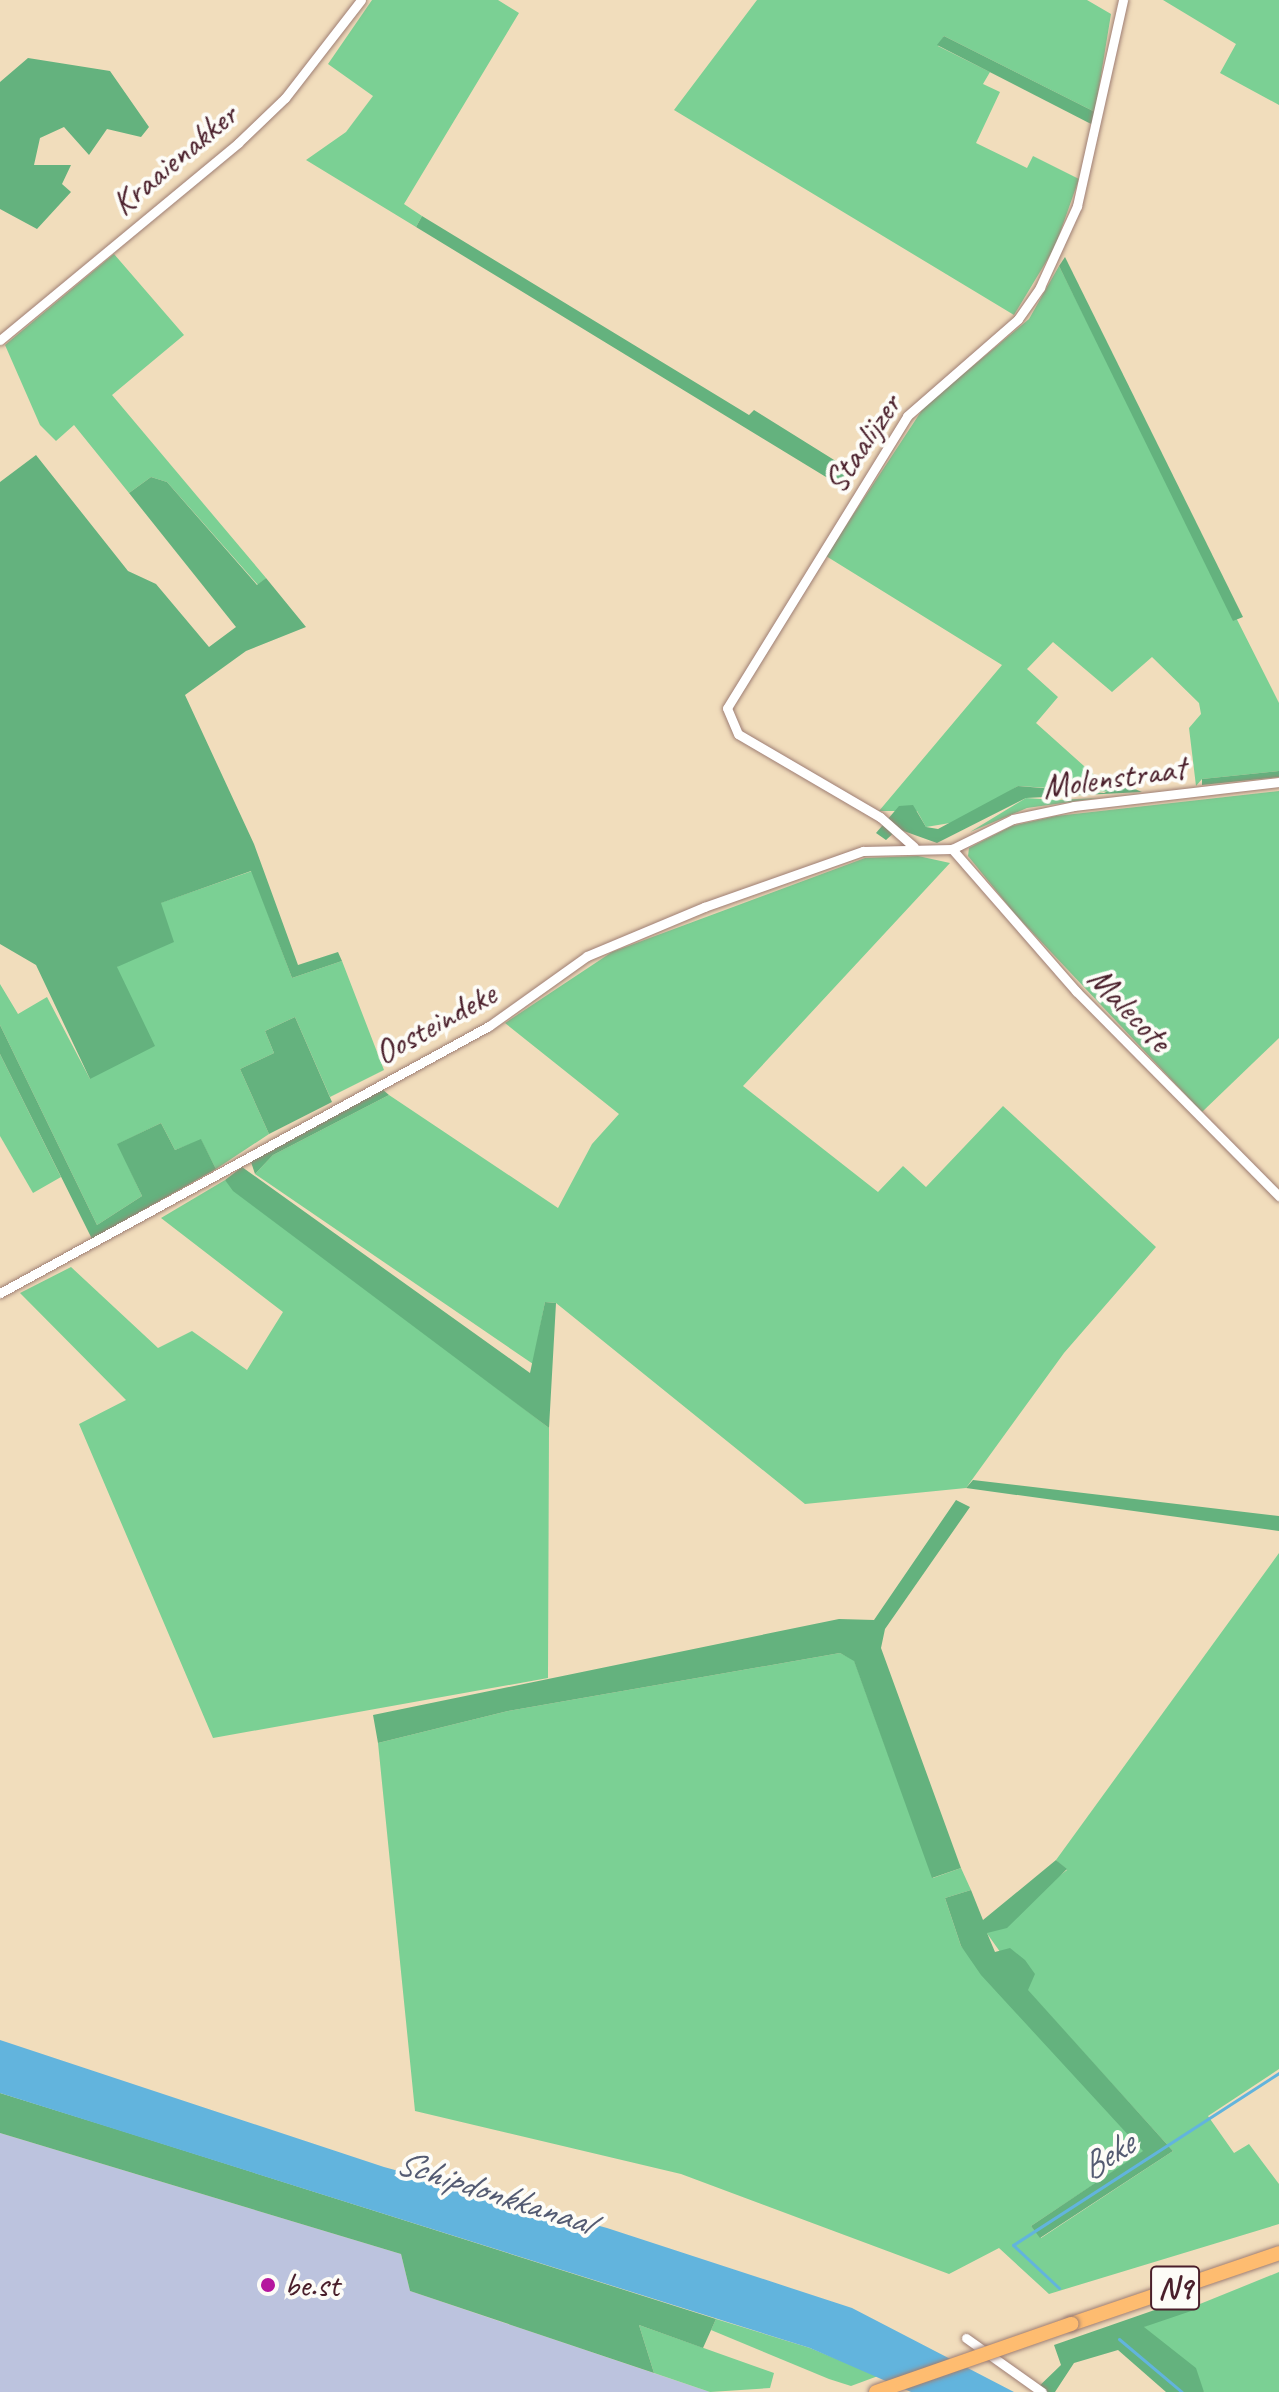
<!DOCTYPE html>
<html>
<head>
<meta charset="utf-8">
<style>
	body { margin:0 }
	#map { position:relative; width:1279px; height:2392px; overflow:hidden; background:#f1ddbc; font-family:Caveat,sans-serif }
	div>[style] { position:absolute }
	.industrial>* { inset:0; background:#bcc3de }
	.green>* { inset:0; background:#7bd094 }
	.forest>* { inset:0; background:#64b27e }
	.water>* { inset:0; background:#62b4dd }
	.stream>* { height:3px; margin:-1.5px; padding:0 1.5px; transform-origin:1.5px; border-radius:1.5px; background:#62b4dd }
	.roads { filter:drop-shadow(0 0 2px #9e7e74) drop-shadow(0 0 2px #9e7e74) }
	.street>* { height:9px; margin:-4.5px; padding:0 4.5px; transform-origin:4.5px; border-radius:4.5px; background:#fff }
	.primary>* { height:14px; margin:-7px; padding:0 7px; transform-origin:7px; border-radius:7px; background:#febc70 }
	.bridges { filter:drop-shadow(0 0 2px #9e7e74) drop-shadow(0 0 2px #9e7e74) }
	.primary-bridge>* { height:14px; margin:-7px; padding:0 7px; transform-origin:7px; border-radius:7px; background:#febc70 }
	.dots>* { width:22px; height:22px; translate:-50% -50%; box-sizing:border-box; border:4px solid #fdfcf7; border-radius:50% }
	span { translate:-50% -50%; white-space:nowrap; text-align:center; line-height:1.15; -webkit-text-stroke:8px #fdfcf7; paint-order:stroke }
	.shield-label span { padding:2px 6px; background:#fdfcf7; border:2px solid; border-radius:6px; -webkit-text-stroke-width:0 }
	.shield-label { font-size:32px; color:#4a1f2b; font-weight:700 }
	.street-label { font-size:34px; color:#4a1f2b }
	.poi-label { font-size:34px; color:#4a1f2b }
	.left { translate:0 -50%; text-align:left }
	.water-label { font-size:36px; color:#545b72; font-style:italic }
</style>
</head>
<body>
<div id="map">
	<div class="industrial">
		<i style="clip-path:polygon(0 2133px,401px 2254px,410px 2291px,710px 2392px,0 2392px)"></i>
	</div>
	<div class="green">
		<i style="clip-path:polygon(372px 0,498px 0,519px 13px,404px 204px,422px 216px,416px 227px,306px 160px,346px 132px,373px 96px,328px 64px)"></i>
		<i style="clip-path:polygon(757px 0,1087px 0,1111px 14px,1095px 112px,944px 36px,938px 46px,990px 72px,983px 84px,1000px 92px,976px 143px,1027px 168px,1033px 156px,1079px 179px,1055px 247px,1014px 315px,674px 110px)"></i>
		<i style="clip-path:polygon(1163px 0,1279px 0,1279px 105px,1220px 73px,1236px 44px)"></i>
		<i style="clip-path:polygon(114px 254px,184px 335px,112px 395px,266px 578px,258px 585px,167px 482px,151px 477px,129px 493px,74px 425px,56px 441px,40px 425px,5px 345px)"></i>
		<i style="clip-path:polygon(1059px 266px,1279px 703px,1279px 771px,1202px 779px,1196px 786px,1189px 728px,1201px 714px,1199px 703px,1152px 657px,1112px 692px,1053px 642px,1027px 669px,1058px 697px,1036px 723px,1113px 792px,1018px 786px,962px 821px,926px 827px,917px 811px,879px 811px,1002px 665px,826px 556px,924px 407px,1029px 319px)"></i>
		<i style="clip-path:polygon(1279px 791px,1279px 1038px,1202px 1112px,1015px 914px,968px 856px,969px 848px,1012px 826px,1056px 816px)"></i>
		<i style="clip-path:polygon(1026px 798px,1056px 800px,1099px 798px,1027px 808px,970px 832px)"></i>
		<i style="clip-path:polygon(918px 856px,950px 863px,743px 1086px,878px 1192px,903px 1166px,926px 1187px,1003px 1106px,1156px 1247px,1064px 1353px,966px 1488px,805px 1504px,556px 1303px,545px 1302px,533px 1364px,255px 1174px,273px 1155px,389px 1095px,558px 1208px,592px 1144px,619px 1114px,505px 1023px,612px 952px,865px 858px)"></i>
		<i style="clip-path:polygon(252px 871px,292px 978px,342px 961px,384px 1070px,330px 1097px,295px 1017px,265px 1031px,274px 1053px,240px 1069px,269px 1134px,216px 1169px,201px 1140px,175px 1150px,161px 1123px,118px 1144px,142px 1196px,97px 1225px,0 1025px,0 984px,18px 1014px,47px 997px,90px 1079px,117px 967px,160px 903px)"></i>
		<i style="clip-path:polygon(0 1054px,61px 1177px,33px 1193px,0 1136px)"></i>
		<i style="clip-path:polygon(225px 1180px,549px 1428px,548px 1678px,213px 1738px,79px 1424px,126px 1400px,20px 1293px,71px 1267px,158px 1348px,192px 1331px,247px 1370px,283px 1312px,161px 1218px)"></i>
		<i style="clip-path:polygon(1279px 1553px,1279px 2069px,1208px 2116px,1234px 2153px,1249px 2144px,1279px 2184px,1279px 2224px,1049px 2294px,999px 2248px,949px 2274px,681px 2174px,415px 2111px,378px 1743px,508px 1711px,840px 1653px,854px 1660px,933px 1878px,961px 1868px,971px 1890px,945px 1898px,961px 1946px,1144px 2151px,1031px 2226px,1041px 2238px,1173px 2151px,1027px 1990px,986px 1932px,1067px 1870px,1056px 1860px)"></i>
		<i style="clip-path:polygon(1279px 2272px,1279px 2392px,1204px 2392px,1143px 2327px)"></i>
		<i style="clip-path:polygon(716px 2319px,810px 2348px,878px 2376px,851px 2386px,829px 2379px,711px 2330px)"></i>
		<i style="clip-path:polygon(639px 2325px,774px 2373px,770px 2388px,710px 2392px,654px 2373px)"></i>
	</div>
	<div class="forest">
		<i style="clip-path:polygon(944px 36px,1095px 112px,1093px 125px,937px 45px)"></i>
		<i style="clip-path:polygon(28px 58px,110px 71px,149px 127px,141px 137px,107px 129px,89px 155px,64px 127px,40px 138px,34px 165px,71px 165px,62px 184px,71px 192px,37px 229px,0 209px,0 82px)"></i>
		<i style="clip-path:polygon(422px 216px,749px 415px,754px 410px,855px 473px,844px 488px,416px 227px)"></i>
		<i style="clip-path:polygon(1065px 257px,1243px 617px,1233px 621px,1059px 266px)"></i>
		<i style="clip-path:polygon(36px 455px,128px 571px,156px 584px,209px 647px,236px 627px,129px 493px,151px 477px,167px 482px,257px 585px,266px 578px,306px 627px,246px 651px,185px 695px,254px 844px,298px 965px,338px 952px,342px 961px,292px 978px,251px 871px,161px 903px,174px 942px,117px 967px,155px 1046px,90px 1079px,36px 965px,0 944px,0 482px)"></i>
		<i style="clip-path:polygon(1279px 771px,1279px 777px,1202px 785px,1202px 779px)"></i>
		<i style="clip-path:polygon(1123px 784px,1142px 792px,1026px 798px,937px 843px,898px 829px,886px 840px,876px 833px,899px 806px,913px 805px,926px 827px,938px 829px,1018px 786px,1104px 793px)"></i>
		<i style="clip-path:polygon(295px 1017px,332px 1102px,269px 1134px,240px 1069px,274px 1053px,265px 1031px)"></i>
		<i style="clip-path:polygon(0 1025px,97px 1225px,142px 1196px,117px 1144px,161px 1123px,175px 1150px,201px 1139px,216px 1169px,92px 1239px,0 1054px)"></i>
		<i style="clip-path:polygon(382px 1089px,389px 1095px,273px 1155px,255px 1174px,250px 1159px)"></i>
		<i style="clip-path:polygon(242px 1167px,530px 1373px,545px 1302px,556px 1303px,549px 1428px,233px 1191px,225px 1180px)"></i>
		<i style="clip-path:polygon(973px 1480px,1279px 1516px,1279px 1531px,966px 1488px)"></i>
		<i style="clip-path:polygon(956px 1500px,970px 1507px,885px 1629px,881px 1648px,961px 1868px,932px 1878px,854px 1661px,840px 1653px,508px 1711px,378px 1743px,373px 1715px,839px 1619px,874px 1620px)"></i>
		<i style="clip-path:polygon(1056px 1860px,1067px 1869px,1007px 1928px,987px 1933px,995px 1952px,1010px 1948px,1025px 1960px,1035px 1974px,1028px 1990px,1173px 2151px,1040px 2238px,1031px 2226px,1143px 2151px,981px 1975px,961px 1946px,945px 1898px,971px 1890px,983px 1920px)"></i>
		<i style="clip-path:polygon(0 2093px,116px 2129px,716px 2319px,703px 2348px,639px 2325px,654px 2373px,410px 2291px,401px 2254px,0 2133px)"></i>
		<i style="clip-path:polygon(1192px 2297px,1197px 2309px,1144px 2327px,1196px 2368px,1204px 2392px,1166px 2392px,1118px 2350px,1074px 2363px,1055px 2392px,1033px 2392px,1061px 2365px,1054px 2345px)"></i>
	</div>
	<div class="water">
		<i style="clip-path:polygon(0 2040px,384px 2167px,607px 2228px,852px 2308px,1014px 2392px,911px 2392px,810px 2348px,0 2093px)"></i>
	</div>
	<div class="stream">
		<i style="left:1059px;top:2288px;width:63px;rotate:-136.9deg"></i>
		<i style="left:1013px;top:2245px;width:317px;rotate:-32.9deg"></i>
		<i style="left:1119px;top:2339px;width:82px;rotate:40.1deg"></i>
	</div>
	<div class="roads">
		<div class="street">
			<i style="left:0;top:340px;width:309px;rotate:-39.6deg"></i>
			<i style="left:238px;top:143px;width:65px;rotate:-43.8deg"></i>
			<i style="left:285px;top:98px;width:124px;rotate:-52.2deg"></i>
			<i style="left:914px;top:847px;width:45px;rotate:-138.6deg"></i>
			<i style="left:880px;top:817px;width:164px;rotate:-149.7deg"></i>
			<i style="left:738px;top:734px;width:28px;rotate:-113deg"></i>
			<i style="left:727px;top:708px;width:343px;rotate:-58.3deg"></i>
			<i style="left:907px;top:416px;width:147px;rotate:-41.1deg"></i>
			<i style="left:1018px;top:319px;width:39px;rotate:-55deg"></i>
			<i style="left:1040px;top:287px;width:89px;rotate:-65.4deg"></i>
			<i style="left:1077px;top:206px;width:211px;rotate:-77.4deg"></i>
			<i style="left:952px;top:849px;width:189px;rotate:48.9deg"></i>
			<i style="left:1076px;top:991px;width:289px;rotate:45.3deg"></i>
			<i style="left:0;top:1293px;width:557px;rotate:-28.64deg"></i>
			<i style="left:489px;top:1026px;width:120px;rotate:-35.5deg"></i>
			<i style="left:587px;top:956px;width:127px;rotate:-22.7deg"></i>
			<i style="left:704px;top:907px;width:169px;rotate:-19.4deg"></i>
			<i style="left:863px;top:851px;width:89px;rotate:-1.3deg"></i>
			<i style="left:952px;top:849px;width:68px;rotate:-26.2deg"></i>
			<i style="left:1013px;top:819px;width:62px;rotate:-12deg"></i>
			<i style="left:1074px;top:806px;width:206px;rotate:-6.7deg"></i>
			<i style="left:966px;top:2338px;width:93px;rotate:35.4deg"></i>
		</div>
		<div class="primary">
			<i style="left:1071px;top:2324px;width:220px;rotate:-18.8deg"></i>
		</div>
	</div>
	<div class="bridges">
		<div class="primary-bridge">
			<i style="left:876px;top:2392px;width:207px;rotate:-19.2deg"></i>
		</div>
	</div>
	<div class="dots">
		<i style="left:268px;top:2285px;background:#b5179e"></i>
	</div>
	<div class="shield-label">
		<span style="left:1175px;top:2288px">N9</span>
	</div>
	<div class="street-label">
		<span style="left:174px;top:159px;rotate:-40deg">Kraaienakker</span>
		<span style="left:862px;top:443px;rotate:-56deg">Staalijzer</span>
		<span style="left:1114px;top:777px;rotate:-8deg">Molenstraat</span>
		<span style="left:1130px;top:1009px;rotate:46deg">Malecote</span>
		<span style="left:435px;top:1023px;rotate:-29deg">Oosteindeke</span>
	</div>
	<div class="poi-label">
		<span class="left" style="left:284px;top:2285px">be.st</span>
	</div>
	<div class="water-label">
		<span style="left:1107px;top:2156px;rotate:-33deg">Beke</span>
		<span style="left:494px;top:2192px;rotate:18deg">Schipdonkkanaal</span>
	</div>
</div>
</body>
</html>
